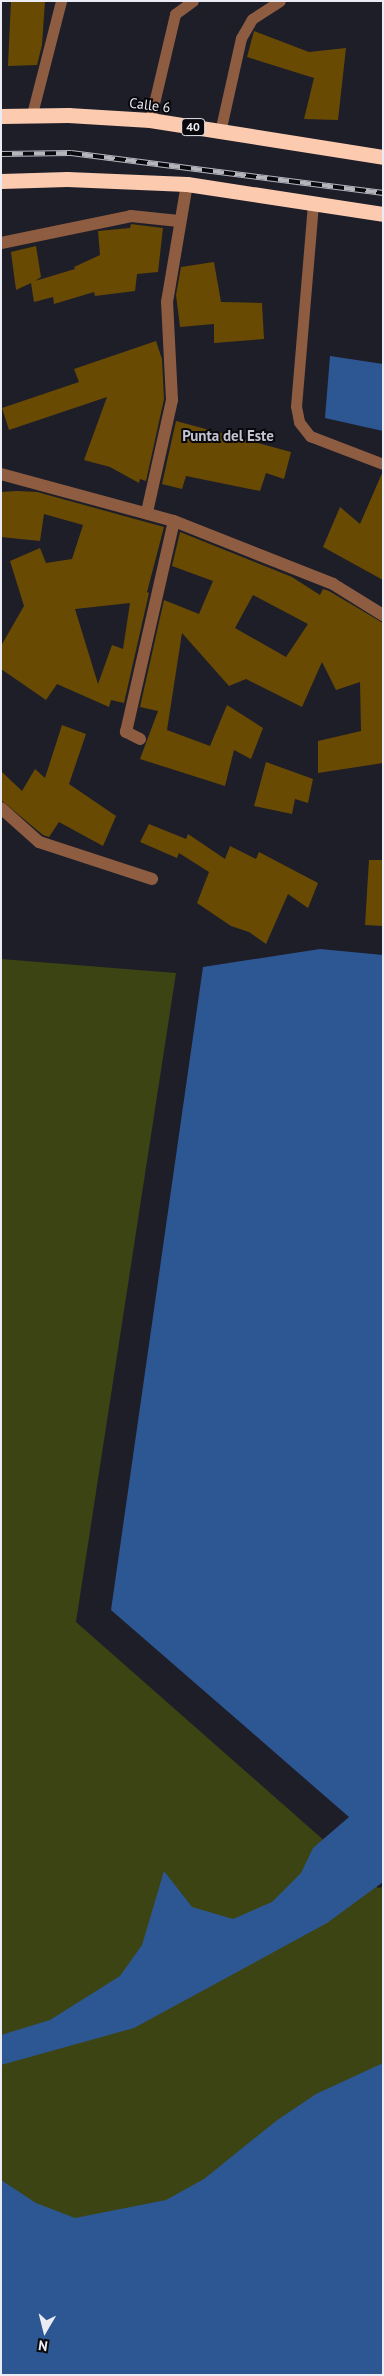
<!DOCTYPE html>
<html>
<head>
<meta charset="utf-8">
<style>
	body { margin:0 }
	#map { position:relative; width:384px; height:2376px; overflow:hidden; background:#1e1e29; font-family:"PT Sans",sans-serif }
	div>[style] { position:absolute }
	.green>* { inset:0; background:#3b4412 }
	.water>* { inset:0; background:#2d5793 }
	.building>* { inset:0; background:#694a03 }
	.lane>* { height:11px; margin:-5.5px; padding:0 5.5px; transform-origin:5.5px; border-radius:5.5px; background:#8e5d41 }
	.street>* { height:12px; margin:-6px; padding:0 6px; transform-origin:6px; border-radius:6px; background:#8e5d41 }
	.highway>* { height:15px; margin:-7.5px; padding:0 7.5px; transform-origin:7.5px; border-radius:7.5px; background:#fccbaf }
	.rail>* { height:5.5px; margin-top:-2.75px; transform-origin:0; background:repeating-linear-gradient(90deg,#08080d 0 11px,#b5b5be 0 22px); box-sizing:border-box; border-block:1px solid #b5b5be }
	span { translate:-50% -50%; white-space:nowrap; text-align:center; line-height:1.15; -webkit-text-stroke:4px #08080d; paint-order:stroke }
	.shield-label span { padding:1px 4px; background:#08080d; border:1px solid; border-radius:4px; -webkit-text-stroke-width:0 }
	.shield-label { font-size:12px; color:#eaebf3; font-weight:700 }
	.street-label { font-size:14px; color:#eaebf3 }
	.neighbourhood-label { font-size:15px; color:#c4c4d3; font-weight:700 }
	.frame { position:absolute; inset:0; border:2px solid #eaebf3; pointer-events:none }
	.north { position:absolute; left:20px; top:2306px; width:50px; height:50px; -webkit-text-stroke:4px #08080d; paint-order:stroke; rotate:188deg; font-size:14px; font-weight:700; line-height:20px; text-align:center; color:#eaebf3 }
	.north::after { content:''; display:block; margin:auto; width:18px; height:22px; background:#eaebf3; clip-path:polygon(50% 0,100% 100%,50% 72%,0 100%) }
</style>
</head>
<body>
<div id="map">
	<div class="green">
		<i style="clip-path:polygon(1px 959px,176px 973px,76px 1622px,378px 1888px,383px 1887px,383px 2375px,1px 2375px)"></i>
	</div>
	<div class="water">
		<i style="clip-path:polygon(330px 356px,383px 364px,383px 431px,325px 418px)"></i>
		<i style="clip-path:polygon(320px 949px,383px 955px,383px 1882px,327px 1923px,134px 2028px,1px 2065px,1px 2035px,50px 2020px,120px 1976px,142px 1945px,164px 1871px,192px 1907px,233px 1919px,272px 1902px,301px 1873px,313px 1848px,349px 1817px,111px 1610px,203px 967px)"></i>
		<i style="clip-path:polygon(383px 2063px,383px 2375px,1px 2375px,1px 2180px,36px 2203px,75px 2218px,166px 2200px,204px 2179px,276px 2121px,316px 2094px)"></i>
	</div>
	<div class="building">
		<i style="clip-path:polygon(11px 1px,45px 1px,42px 45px,37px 65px,8px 66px)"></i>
		<i style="clip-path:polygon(254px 31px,309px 52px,346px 48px,338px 120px,304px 119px,314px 78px,247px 57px)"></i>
		<i style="clip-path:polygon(131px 224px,163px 228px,158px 272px,137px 274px,135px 291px,95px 296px,94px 292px,54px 304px,53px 297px,34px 302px,31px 283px,16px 290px,11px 252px,36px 246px,41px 277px,35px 281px,75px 269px,74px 267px,100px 255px,98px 231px,130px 228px)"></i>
		<i style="clip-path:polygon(214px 262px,221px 302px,262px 303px,264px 339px,214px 343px,214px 324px,180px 327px,176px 295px,181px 267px)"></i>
		<i style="clip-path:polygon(156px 341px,162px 359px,164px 399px,146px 481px,140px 479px,139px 483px,110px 467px,84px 460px,107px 397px,9px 430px,2px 408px,79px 382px,74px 369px)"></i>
		<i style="clip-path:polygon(176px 421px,291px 452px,284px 479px,266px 473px,260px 491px,186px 476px,182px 489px,162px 484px)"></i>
		<i style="clip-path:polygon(383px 471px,383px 580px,323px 547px,340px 507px,360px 524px)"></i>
		<i style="clip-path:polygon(evenodd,17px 491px,37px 492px,164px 527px,147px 592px,149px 593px,124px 703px,111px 700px,109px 707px,57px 684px,46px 700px,1px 669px,1px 646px,24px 606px,10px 561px,40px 548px,46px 563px,72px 559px,83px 525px,44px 514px,40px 541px,1px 537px,1px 492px,17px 491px,130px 603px,123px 649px,112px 645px,98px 684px,75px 609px,130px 603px)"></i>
		<i style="clip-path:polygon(evenodd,180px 532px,292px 577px,320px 595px,323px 589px,329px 591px,383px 623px,383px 763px,318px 773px,318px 741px,361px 731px,360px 682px,336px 690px,322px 662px,302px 707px,246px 679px,229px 686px,182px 633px,167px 730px,210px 746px,227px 705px,263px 728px,251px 759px,234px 750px,225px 786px,140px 759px,158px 711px,140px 707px,164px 600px,199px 614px,213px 581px,172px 566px,180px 532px,253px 595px,308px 624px,286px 657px,235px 628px,253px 595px)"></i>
		<i style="clip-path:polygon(62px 725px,86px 734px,69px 784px,116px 816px,103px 846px,59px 822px,49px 837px,43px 835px,1px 800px,1px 771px,22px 791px,35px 769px,45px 778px)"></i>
		<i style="clip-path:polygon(266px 762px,313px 779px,308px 803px,295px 799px,292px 814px,254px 806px)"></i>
		<i style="clip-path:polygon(149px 824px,186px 839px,188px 834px,225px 859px,230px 846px,256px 859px,259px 852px,318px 883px,308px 908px,288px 894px,266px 944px,249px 932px,231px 926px,197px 903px,209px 872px,179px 853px,177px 858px,140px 842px)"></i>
		<i style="clip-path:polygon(369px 860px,383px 860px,383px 926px,365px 925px)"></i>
	</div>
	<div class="lane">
		<i style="left:32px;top:114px;width:117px;rotate:-75.6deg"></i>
		<i style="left:150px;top:120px;width:109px;rotate:-76.7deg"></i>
		<i style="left:175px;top:14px;width:22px;rotate:-36deg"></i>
		<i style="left:220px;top:132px;width:96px;rotate:-77.4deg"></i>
		<i style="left:241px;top:38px;width:22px;rotate:-60deg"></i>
		<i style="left:252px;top:19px;width:33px;rotate:-33deg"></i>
		<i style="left:313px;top:204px;width:203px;rotate:94.8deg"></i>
		<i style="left:296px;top:406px;width:16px;rotate:79deg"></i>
		<i style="left:299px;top:422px;width:18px;rotate:52deg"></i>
		<i style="left:310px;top:436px;width:78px;rotate:21deg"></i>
	</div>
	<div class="street">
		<i style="left:1px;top:243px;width:133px;rotate:-11.7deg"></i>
		<i style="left:131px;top:216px;width:48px;rotate:5.9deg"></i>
		<i style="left:1px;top:474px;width:179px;rotate:15.2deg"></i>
		<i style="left:174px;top:521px;width:171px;rotate:21.6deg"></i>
		<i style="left:333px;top:584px;width:59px;rotate:31.8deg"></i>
		<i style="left:147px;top:512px;width:115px;rotate:-77.4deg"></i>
		<i style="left:172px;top:400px;width:98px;rotate:-92.9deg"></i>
		<i style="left:167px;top:302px;width:120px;rotate:-80.4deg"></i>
		<i style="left:140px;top:739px;width:16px;rotate:-153deg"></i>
		<i style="left:126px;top:732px;width:216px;rotate:-77.2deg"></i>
		<i style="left:1px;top:808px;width:51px;rotate:41.8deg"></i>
		<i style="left:39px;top:842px;width:119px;rotate:18.1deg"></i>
	</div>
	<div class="highway">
		<i style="left:1px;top:116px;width:67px;rotate:-0.9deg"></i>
		<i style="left:68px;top:115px;width:82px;rotate:3.5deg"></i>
		<i style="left:150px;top:120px;width:236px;rotate:9deg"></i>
		<i style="left:1px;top:181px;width:66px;rotate:-1.7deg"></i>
		<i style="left:67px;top:179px;width:120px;rotate:2.4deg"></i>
		<i style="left:187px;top:184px;width:198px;rotate:8.7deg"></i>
	</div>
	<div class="rail">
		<i style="left:1px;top:154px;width:70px;rotate:-0.8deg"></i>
		<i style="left:71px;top:153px;width:315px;rotate:7.3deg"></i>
	</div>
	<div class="shield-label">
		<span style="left:193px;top:127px">40</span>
	</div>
	<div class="street-label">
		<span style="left:150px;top:105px;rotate:7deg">Calle 6</span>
	</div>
	<div class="neighbourhood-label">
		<span style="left:228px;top:436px">Punta del Este</span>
	</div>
	<div class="frame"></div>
	<div class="north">N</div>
</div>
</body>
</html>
